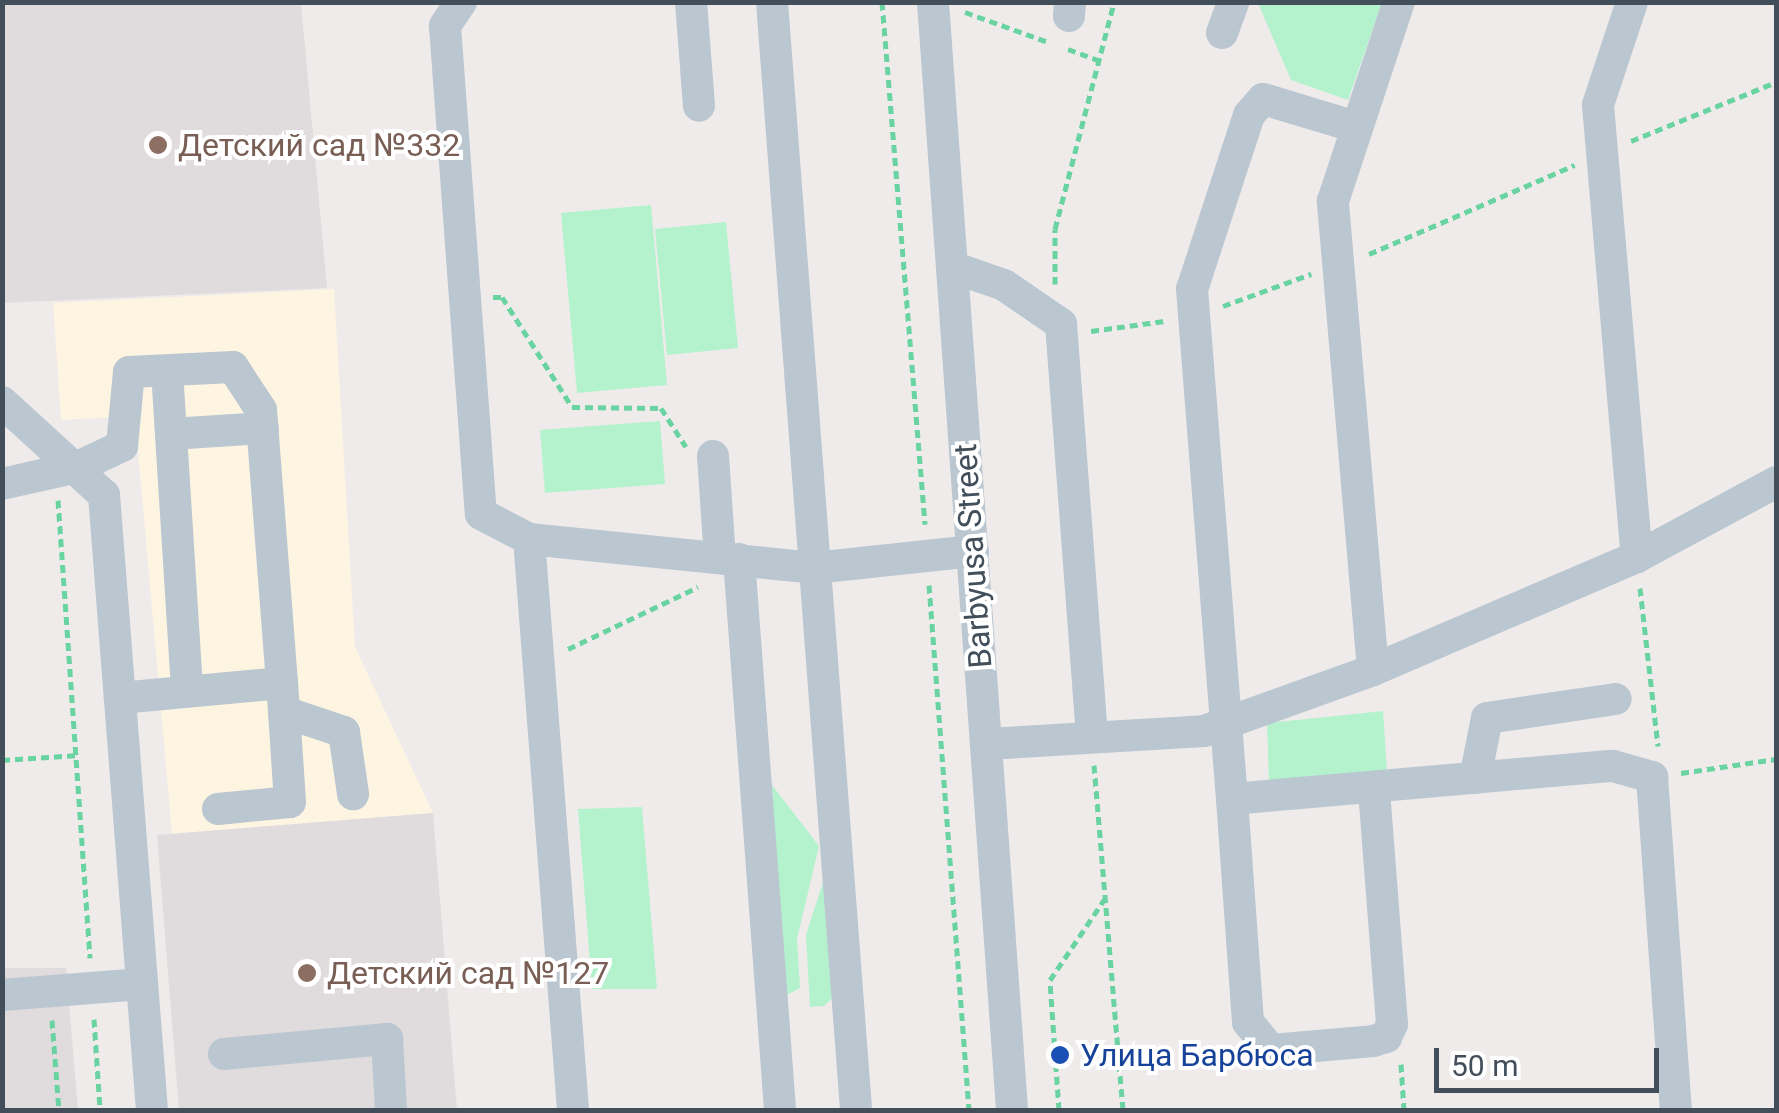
<!DOCTYPE html>
<html>
<head>
<meta charset="utf-8">
<style>
	body { margin:0 }
	#map { position:relative; width:1779px; height:1113px; overflow:hidden; background:#efebeb; font-family:Roboto,sans-serif }
	div>[style] { position:absolute }
	.commercial>* { inset:0; background:#fdf5e1 }
	.education>* { inset:0; background:#e0dcdd }
	.green>* { inset:0; background:#b4f2cd }
	.path>* { height:5px; margin-top:-2.5px; transform-origin:0; background:repeating-linear-gradient(90deg,#69d3a1 0 8px,transparent 0 13px) }
	.minor>* { height:32px; margin:-16px; padding:0 16px; transform-origin:16px; border-radius:16px; background:#bac6d0 }
	.dots>* { width:28px; height:28px; translate:-50% -50%; box-sizing:border-box; border:5px solid #fff; border-radius:50% }
	span { translate:-50% -50%; white-space:nowrap; text-align:center; line-height:1.15; -webkit-text-stroke:8px #fff; paint-order:stroke }
	.education-label { font-size:32px; color:#785e54 }
	.left { translate:0 -50%; text-align:left }
	.street-label { font-size:32px; color:#424f5a }
	.transit-label { font-size:32px; color:#164399 }
	.frame { position:absolute; inset:0; border:5px solid #424f5a; pointer-events:none }
	.scale { position:absolute; left:1434px; top:1048px; width:225px; height:45px; box-sizing:border-box; border:5px solid #424f5a; border-top:0; padding-left:12px; font-size:30px; line-height:35px; white-space:nowrap; color:#424f5a; -webkit-text-stroke:8px #fff; paint-order:stroke }
</style>
</head>
<body>
<div id="map">
	<div class="commercial">
		<i style="clip-path:polygon(334px 289px,355px 647px,433px 813px,172px 834px,135px 416px,61px 420px,53px 303px)"></i>
	</div>
	<div class="education">
		<i style="clip-path:polygon(2px 3px,301px 3px,327px 288px,3px 303px)"></i>
		<i style="clip-path:polygon(433px 813px,457px 1110px,179px 1110px,157px 835px)"></i>
		<i style="clip-path:polygon(2px 968px,66px 968px,78px 1110px,3px 1110px)"></i>
	</div>
	<div class="green">
		<i style="clip-path:polygon(1258px 3px,1382px 3px,1348px 100px,1291px 80px)"></i>
		<i style="clip-path:polygon(651px 205px,667px 385px,577px 393px,561px 213px)"></i>
		<i style="clip-path:polygon(726px 222px,738px 348px,667px 355px,655px 229px)"></i>
		<i style="clip-path:polygon(660px 421px,665px 484px,545px 493px,540px 430px)"></i>
		<i style="clip-path:polygon(1383px 711px,1387px 771px,1269px 783px,1267px 723px)"></i>
		<i style="clip-path:polygon(772px 785px,819px 846px,797px 939px,800px 988px,781px 998px)"></i>
		<i style="clip-path:polygon(642px 807px,657px 989px,592px 989px,578px 809px)"></i>
		<i style="clip-path:polygon(826px 873px,838px 993px,824px 1006px,810px 1007px,806px 935px)"></i>
	</div>
	<div class="path">
		<i style="left:882px;top:2px;width:524px;rotate:85.29deg"></i>
		<i style="left:965px;top:12px;width:88px;rotate:19.9deg"></i>
		<i style="left:1068px;top:49px;width:33px;rotate:20deg"></i>
		<i style="left:1631px;top:141px;width:157px;rotate:-22.1deg"></i>
		<i style="left:1369px;top:254px;width:224px;rotate:-23.4deg"></i>
		<i style="left:1055px;top:284px;width:55px;rotate:-90deg"></i>
		<i style="left:1055px;top:229px;width:235px;rotate:-75.4deg"></i>
		<i style="left:493px;top:297px;width:9px"></i>
		<i style="left:502px;top:297px;width:130px;rotate:57.5deg"></i>
		<i style="left:572px;top:407px;width:89px;rotate:0.6deg"></i>
		<i style="left:661px;top:408px;width:46px;rotate:57.3deg"></i>
		<i style="left:1223px;top:306px;width:94px;rotate:-20deg"></i>
		<i style="left:1091px;top:331px;width:74px;rotate:-7.8deg"></i>
		<i style="left:58px;top:500px;width:459px;rotate:86deg"></i>
		<i style="left:929px;top:585px;width:527px;rotate:85.64deg"></i>
		<i style="left:1640px;top:588px;width:159px;rotate:83.5deg"></i>
		<i style="left:568px;top:649px;width:144px;rotate:-25.5deg"></i>
		<i style="left:2px;top:760px;width:77px;rotate:-3.7deg"></i>
		<i style="left:1094px;top:765px;width:346px;rotate:85.2deg"></i>
		<i style="left:1681px;top:773px;width:96px;rotate:-8.4deg"></i>
		<i style="left:94px;top:1019px;width:91px;rotate:86.2deg"></i>
		<i style="left:52px;top:1020px;width:90px;rotate:85.6deg"></i>
		<i style="left:1401px;top:1064px;width:46px;rotate:86.3deg"></i>
		<i style="left:1059px;top:1110px;width:130px;rotate:-94deg"></i>
		<i style="left:1050px;top:980px;width:97px;rotate:-56deg"></i>
	</div>
	<div class="minor">
		<i style="left:461px;top:2px;width:29px;rotate:124deg"></i>
		<i style="left:445px;top:26px;width:489px;rotate:85.8deg"></i>
		<i style="left:481px;top:514px;width:54px;rotate:27.5deg"></i>
		<i style="left:529px;top:539px;width:286px;rotate:5.8deg"></i>
		<i style="left:814px;top:568px;width:160px;rotate:-6.1deg"></i>
		<i style="left:691px;top:2px;width:104px;rotate:85.6deg"></i>
		<i style="left:772px;top:2px;width:1111px;rotate:85.66deg"></i>
		<i style="left:933px;top:2px;width:1111px;rotate:85.92deg"></i>
		<i style="left:1632px;top:2px;width:108px;rotate:108.3deg"></i>
		<i style="left:1598px;top:105px;width:454px;rotate:85.1deg"></i>
		<i style="left:1069px;top:16px;width:14px;rotate:-86deg"></i>
		<i style="left:1222px;top:33px;width:33px;rotate:-70deg"></i>
		<i style="left:1356px;top:127px;width:97px;rotate:-163.2deg"></i>
		<i style="left:1263px;top:99px;width:21px;rotate:131deg"></i>
		<i style="left:1249px;top:115px;width:183px;rotate:108.1deg"></i>
		<i style="left:1192px;top:289px;width:512px;rotate:85.52deg"></i>
		<i style="left:1232px;top:799px;width:382px;rotate:-5deg"></i>
		<i style="left:1613px;top:766px;width:41px;rotate:15.8deg"></i>
		<i style="left:1652px;top:777px;width:334px;rotate:85.9deg"></i>
		<i style="left:952px;top:267px;width:55px;rotate:19.1deg"></i>
		<i style="left:1004px;top:285px;width:69px;rotate:34.4deg"></i>
		<i style="left:1061px;top:324px;width:414px;rotate:85.7deg"></i>
		<i style="left:167px;top:371px;width:321px;rotate:86.4deg"></i>
		<i style="left:2px;top:402px;width:138px;rotate:42.4deg"></i>
		<i style="left:104px;top:495px;width:617px;rotate:85.54deg"></i>
		<i style="left:171px;top:434px;width:92px;rotate:-3.7deg"></i>
		<i style="left:713px;top:456px;width:102px;rotate:86.1deg"></i>
		<i style="left:2px;top:484px;width:78px;rotate:-12.6deg"></i>
		<i style="left:78px;top:467px;width:49px;rotate:-25.5deg"></i>
		<i style="left:122px;top:446px;width:74px;rotate:-84.6deg"></i>
		<i style="left:129px;top:372px;width:104px;rotate:-2.8deg"></i>
		<i style="left:233px;top:367px;width:51px;rotate:56.9deg"></i>
		<i style="left:261px;top:410px;width:274px;rotate:85.6deg"></i>
		<i style="left:282px;top:683px;width:163px;rotate:174.7deg"></i>
		<i style="left:529px;top:539px;width:573px;rotate:85.59deg"></i>
		<i style="left:739px;top:559px;width:553px;rotate:85.74deg"></i>
		<i style="left:1373px;top:670px;width:471px;rotate:-94.9deg"></i>
		<i style="left:1333px;top:201px;width:210px;rotate:-71.7deg"></i>
		<i style="left:284px;top:712px;width:63px;rotate:18.4deg"></i>
		<i style="left:344px;top:732px;width:63px;rotate:81.7deg"></i>
		<i style="left:987px;top:744px;width:217px;rotate:-3.4deg"></i>
		<i style="left:1204px;top:731px;width:180px;rotate:-19.8deg"></i>
		<i style="left:1373px;top:670px;width:287px;rotate:-23.2deg"></i>
		<i style="left:1637px;top:557px;width:158px;rotate:-28.3deg"></i>
		<i style="left:1475px;top:778px;width:61px;rotate:-78.7deg"></i>
		<i style="left:1487px;top:718px;width:130px;rotate:-8.4deg"></i>
		<i style="left:1232px;top:799px;width:224px;rotate:85.9deg"></i>
		<i style="left:1248px;top:1022px;width:36px;rotate:51deg"></i>
		<i style="left:1271px;top:1050px;width:102px;rotate:-5deg"></i>
		<i style="left:1373px;top:1041px;width:14px;rotate:-17deg"></i>
		<i style="left:1386px;top:1037px;width:14px;rotate:-65deg"></i>
		<i style="left:1392px;top:1024px;width:237px;rotate:-94.4deg"></i>
		<i style="left:218px;top:809px;width:72px;rotate:-5.6deg"></i>
		<i style="left:290px;top:802px;width:119px;rotate:-93.8deg"></i>
		<i style="left:2px;top:995px;width:140px;rotate:-4.5deg"></i>
		<i style="left:224px;top:1054px;width:164px;rotate:-5.3deg"></i>
		<i style="left:387px;top:1039px;width:71px;rotate:86.8deg"></i>
	</div>
	<div class="dots">
		<i style="left:158px;top:145px;background:#8d6e63"></i>
		<i style="left:307px;top:973px;background:#8d6e63"></i>
		<i style="left:1060px;top:1055px;background:#1a4fb4"></i>
	</div>
	<div class="education-label">
		<span class="left" style="left:178px;top:145px">Детский сад №332</span>
		<span class="left" style="left:327px;top:973px">Детский сад №127</span>
	</div>
	<div class="street-label">
		<span style="left:973px;top:556px;rotate:-94deg">Barbyusa Street</span>
	</div>
	<div class="transit-label">
		<span class="left" style="left:1080px;top:1055px">Улица Барбюса</span>
	</div>
	<div class="frame"></div>
	<div class="scale">50 m</div>
</div>
</body>
</html>
